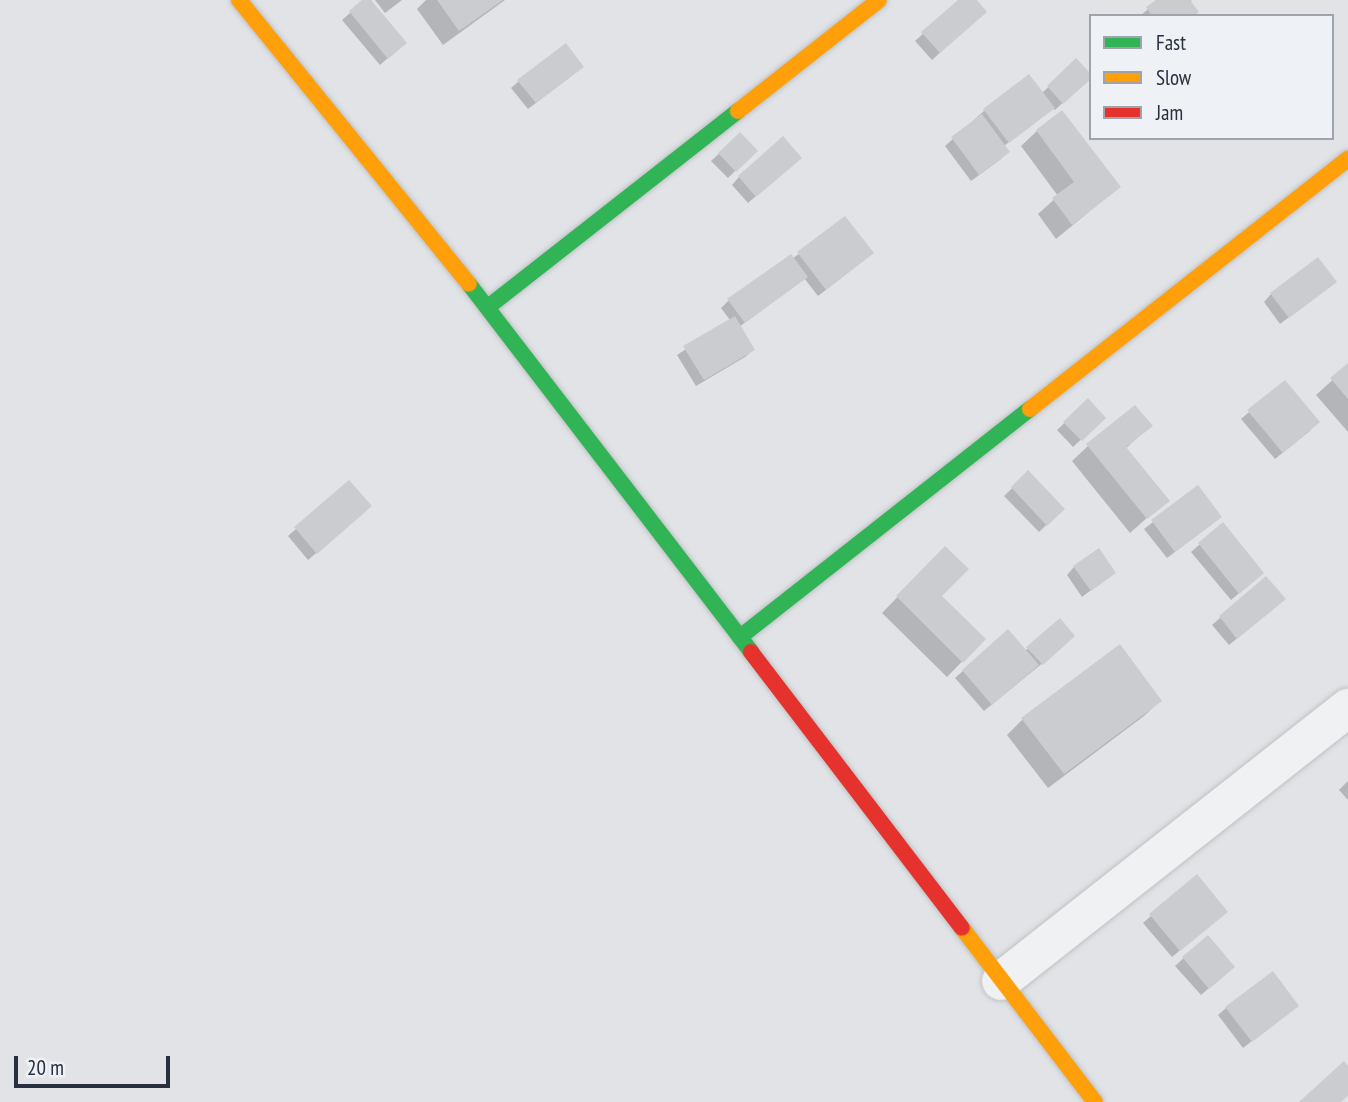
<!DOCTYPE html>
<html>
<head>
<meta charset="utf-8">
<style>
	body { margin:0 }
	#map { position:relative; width:1348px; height:1102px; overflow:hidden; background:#e1e3e6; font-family:"PT Sans Narrow",sans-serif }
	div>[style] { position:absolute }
	.shadow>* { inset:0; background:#0003 }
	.building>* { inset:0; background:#cbcccf }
	.roads { filter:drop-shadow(0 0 2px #bfc1c4) drop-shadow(0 0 2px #bfc1c4) }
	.street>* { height:38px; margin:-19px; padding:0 19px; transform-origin:19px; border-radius:19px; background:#f0f1f2 }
	.fast>* { height:16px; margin:-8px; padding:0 8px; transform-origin:8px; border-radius:8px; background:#30b455 }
	.slow>* { height:16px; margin:-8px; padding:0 8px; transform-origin:8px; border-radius:8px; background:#ff9f0a }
	.jam>* { height:16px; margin:-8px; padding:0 8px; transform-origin:8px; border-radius:8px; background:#e5322d }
	span { translate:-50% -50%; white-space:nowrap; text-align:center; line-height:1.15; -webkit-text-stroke:7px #eef1f5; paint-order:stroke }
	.legend { position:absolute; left:1089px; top:14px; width:245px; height:126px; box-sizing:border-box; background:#eef1f5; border:2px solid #9fa3ac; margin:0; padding:9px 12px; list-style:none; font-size:21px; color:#282f3e }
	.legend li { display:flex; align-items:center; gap:14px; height:35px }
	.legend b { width:35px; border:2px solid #9fa3ac }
	.scale { position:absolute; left:14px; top:1056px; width:156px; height:32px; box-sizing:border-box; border:4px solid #282f3e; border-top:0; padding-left:9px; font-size:21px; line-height:24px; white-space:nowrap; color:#282f3e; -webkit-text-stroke:5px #eef1f5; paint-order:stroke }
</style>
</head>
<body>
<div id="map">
	<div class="shadow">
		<i style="clip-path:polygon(365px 0,368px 0,397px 50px,380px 65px,342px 20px)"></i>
		<i style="clip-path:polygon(375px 0,402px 0,385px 13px)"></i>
		<i style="clip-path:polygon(426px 0,505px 0,443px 45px,417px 9px)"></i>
		<i style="clip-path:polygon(960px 0,974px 0,977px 19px,932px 60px,915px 41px)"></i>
		<i style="clip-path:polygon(1159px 0,1192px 0,1189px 2px,1193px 16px,1140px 16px)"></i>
		<i style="clip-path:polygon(1076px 61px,1083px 84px,1055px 110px,1053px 108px,1004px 146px,1001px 159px,971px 181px,945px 146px,985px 110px,1042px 93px)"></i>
		<i style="clip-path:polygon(574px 74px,528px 109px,511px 88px,519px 81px)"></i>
		<i style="clip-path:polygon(1037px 131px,1119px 187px,1056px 239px,1038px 214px,1058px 196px,1021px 146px)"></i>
		<i style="clip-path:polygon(740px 134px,756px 150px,728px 178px,711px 161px)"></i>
		<i style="clip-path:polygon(792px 165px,748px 203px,732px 185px,739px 177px)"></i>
		<i style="clip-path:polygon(799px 254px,864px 260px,818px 296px,804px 278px,739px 327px,753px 350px,745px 357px,696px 386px,677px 355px,730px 320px,721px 308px,728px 301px)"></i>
		<i style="clip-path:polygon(1335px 282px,1280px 324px,1264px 302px,1271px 294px)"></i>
		<i style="clip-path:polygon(1348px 366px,1348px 432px,1316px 395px)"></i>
		<i style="clip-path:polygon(1088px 401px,1104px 418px,1073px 447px,1057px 430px)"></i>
		<i style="clip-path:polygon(1249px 412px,1311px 430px,1275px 459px,1241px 419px)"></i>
		<i style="clip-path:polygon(1150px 426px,1125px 449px,1167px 500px,1130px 533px,1072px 461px,1088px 446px)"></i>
		<i style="clip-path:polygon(1028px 473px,1063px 509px,1039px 532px,1004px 496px)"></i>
		<i style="clip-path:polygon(349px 483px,362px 514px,308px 560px,288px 536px)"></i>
		<i style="clip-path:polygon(1197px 488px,1212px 524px,1167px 558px,1144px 529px)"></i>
		<i style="clip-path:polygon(1222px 525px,1255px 580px,1231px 600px,1191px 552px)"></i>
		<i style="clip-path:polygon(945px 548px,940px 596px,984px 639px,947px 677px,882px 613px)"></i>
		<i style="clip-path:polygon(1074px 567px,1114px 573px,1082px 597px,1067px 575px)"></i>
		<i style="clip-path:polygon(1266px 578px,1277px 606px,1229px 645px,1212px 625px)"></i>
		<i style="clip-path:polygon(1060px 620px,1066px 644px,984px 711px,955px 678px,1008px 631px,1025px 651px)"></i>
		<i style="clip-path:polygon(1160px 701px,1144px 716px,1048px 788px,1007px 735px,1023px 719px)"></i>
		<i style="clip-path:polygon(1348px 781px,1348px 800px,1339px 790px)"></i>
		<i style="clip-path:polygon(1151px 916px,1218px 919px,1172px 957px,1143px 923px)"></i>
		<i style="clip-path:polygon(1207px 937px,1225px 974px,1201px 995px,1175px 966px)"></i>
		<i style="clip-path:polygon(1297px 1006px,1243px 1048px,1218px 1015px,1226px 1008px)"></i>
	</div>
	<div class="building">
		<i style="clip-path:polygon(362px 0,371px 0,407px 43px,388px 59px,349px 11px)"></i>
		<i style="clip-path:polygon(437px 0,503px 0,459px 31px)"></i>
		<i style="clip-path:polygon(958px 0,977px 0,987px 12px,940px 53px,921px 32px)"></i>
		<i style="clip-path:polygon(1156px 0,1190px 0,1199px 12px,1194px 16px,1152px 16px,1146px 7px)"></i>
		<i style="clip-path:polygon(566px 43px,584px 67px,536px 103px,517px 80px)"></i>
		<i style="clip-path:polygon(1076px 58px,1091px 74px,1091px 79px,1063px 104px,1047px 86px)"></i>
		<i style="clip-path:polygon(1029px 74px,1055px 108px,1009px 143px,983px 109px)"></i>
		<i style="clip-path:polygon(1062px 110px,1121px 187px,1072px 225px,1052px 198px,1074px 182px,1036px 130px)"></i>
		<i style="clip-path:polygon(982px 114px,1010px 152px,979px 175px,951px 137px)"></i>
		<i style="clip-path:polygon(740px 132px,758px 151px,736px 172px,718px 153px)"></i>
		<i style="clip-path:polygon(783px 136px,802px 158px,756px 197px,738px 176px)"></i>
		<i style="clip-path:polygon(845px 216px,874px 253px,826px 290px,797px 252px)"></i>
		<i style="clip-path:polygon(791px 254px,808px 277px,745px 323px,727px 299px)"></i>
		<i style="clip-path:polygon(1318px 257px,1337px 282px,1289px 318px,1270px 293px)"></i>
		<i style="clip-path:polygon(735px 316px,755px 350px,704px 380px,683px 346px)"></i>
		<i style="clip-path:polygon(1348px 363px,1348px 399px,1330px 378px)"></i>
		<i style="clip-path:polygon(1285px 380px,1320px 422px,1283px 453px,1247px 410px)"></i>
		<i style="clip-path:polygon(1088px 398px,1106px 418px,1082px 441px,1063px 422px)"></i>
		<i style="clip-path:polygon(1135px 405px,1153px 426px,1126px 447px,1170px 501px,1147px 519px,1086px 444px)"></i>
		<i style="clip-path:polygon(1028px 470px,1065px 509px,1047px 526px,1011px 487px)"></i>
		<i style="clip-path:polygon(349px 480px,372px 506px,317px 554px,294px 527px)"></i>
		<i style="clip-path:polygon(1198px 485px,1222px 517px,1175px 552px,1151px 520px)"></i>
		<i style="clip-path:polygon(1223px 522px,1264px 573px,1239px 594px,1198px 543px)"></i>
		<i style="clip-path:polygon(945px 546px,969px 569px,942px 596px,986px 639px,963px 663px,896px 596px)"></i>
		<i style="clip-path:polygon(1099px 548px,1116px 573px,1091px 591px,1073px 566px)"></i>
		<i style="clip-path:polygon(1266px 576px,1286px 599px,1237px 639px,1219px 616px)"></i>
		<i style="clip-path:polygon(1060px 618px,1075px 636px,1043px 665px,1026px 647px)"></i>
		<i style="clip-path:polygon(1008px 629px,1039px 665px,992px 705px,962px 670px)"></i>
		<i style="clip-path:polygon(1120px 644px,1162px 701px,1064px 774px,1021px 718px)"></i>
		<i style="clip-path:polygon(1197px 874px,1228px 912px,1180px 951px,1149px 914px)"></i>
		<i style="clip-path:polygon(1208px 935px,1235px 967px,1209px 989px,1182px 957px)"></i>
		<i style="clip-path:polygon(1273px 971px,1299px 1006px,1252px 1042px,1225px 1007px)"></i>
		<i style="clip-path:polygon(1344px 1061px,1348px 1066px,1348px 1096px,1341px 1102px,1299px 1102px)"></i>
	</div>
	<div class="roads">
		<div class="street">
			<i style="left:1001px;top:981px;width:442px;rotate:-38.2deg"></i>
		</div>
		<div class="fast">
			<i style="left:469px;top:284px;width:464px;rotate:52.5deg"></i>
			<i style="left:488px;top:307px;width:318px;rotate:-38.1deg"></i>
			<i style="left:740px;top:637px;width:369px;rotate:-38.2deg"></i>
		</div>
		<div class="slow">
			<i style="left:239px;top:0;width:365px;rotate:51deg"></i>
			<i style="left:738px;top:111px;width:179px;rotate:-38.2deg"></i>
			<i style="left:1030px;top:409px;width:405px;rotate:-38.2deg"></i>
			<i style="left:962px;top:928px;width:219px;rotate:52.6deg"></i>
		</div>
		<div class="jam">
			<i style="left:751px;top:652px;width:347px;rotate:52.6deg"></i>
		</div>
	</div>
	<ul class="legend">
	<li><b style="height:9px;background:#30b455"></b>Fast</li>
	<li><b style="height:9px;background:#ff9f0a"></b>Slow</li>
	<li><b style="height:9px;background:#e5322d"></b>Jam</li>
	</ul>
	<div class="scale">20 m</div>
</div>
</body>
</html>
